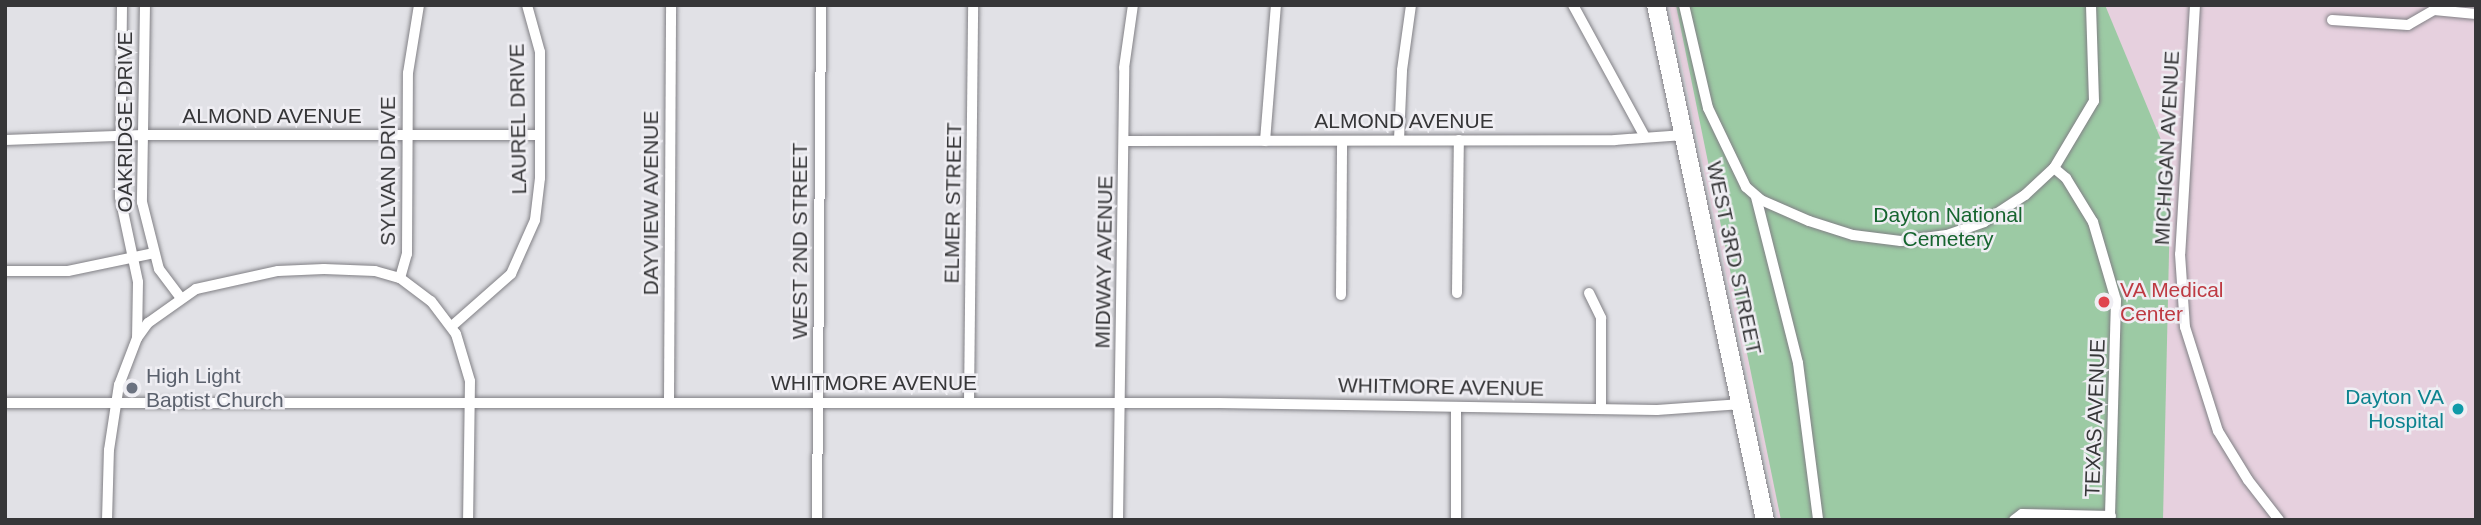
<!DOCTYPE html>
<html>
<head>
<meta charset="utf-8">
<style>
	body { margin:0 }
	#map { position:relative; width:2481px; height:525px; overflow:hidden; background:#e1e1e6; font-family:Arial,sans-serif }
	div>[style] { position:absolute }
	.medical>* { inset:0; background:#e6d0de }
	.green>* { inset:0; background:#9ccaa4 }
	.roads { filter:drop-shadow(0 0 2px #818085) drop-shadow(0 0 2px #818085) }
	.street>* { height:10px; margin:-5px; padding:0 5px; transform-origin:5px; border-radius:5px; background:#fff }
	.primary>* { height:18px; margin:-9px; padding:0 9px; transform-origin:9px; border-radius:9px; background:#fff }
	.dots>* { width:19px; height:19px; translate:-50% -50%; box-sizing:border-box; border:4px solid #efeef3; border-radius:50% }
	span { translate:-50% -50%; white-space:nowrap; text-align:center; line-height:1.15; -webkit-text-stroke:5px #efeef3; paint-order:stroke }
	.street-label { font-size:21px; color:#363638 }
	.park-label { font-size:21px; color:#16652f }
	.health-label { font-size:21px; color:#be3a42 }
	.left { translate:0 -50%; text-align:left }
	.worship-label { font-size:21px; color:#5b616d }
	.culture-label { font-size:21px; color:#0d838f }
	.right { translate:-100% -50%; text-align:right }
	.frame { position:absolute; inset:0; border:7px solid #363638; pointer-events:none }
</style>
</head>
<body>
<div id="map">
	<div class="medical">
		<i style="clip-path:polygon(1669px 5px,2476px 5px,2476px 520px,1778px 520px)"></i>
	</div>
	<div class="green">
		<i style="clip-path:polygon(1676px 5px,2105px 5px,2171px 164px,2163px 520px,1781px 520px)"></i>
	</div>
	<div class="roads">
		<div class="street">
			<i style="left:122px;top:5px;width:192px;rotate:90.6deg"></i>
			<i style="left:120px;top:197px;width:87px;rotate:78deg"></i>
			<i style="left:138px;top:282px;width:56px;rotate:91deg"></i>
			<i style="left:145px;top:5px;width:197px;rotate:90.9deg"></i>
			<i style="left:142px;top:202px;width:69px;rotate:75.8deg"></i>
			<i style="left:159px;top:269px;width:35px;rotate:53deg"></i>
			<i style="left:1573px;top:5px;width:150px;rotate:61.4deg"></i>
			<i style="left:1684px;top:5px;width:106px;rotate:76.9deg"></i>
			<i style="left:1708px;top:108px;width:88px;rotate:64.3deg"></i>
			<i style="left:1746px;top:187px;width:20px;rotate:41deg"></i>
			<i style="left:1761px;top:200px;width:52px;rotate:23.6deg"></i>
			<i style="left:1809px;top:221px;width:46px;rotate:17.7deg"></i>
			<i style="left:1853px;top:235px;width:48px;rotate:7.1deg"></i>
			<i style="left:1901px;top:241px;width:46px;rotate:-7.4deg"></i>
			<i style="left:1947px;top:235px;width:39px;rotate:-19deg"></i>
			<i style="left:1984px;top:222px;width:49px;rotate:-33.4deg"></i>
			<i style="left:2025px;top:195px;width:40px;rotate:-43deg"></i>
			<i style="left:2054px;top:168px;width:78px;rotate:-59.2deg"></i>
			<i style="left:2094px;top:101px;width:96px;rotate:-91.8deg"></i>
			<i style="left:2195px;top:5px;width:249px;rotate:93.4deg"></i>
			<i style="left:2180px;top:254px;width:73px;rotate:86.1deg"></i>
			<i style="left:2185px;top:327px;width:109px;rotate:72.4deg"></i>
			<i style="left:2218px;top:431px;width:57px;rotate:58.5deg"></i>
			<i style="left:2248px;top:480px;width:51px;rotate:52.2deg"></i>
			<i style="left:2332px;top:20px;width:76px;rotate:3.8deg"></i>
			<i style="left:2408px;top:25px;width:30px;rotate:-30deg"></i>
			<i style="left:2434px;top:10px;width:42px;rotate:5.4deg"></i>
			<i style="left:5px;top:140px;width:138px;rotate:-2.1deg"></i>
			<i style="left:143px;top:135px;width:396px"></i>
			<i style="left:1399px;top:140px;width:70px;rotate:-87.5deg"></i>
			<i style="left:1402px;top:70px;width:66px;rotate:-82.1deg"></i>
			<i style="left:1125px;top:141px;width:490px;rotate:-0.1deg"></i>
			<i style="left:1615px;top:140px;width:69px;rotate:-4.1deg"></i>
			<i style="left:1265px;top:141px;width:136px;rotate:-85.4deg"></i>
			<i style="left:2054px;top:168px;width:16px;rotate:40deg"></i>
			<i style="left:2066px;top:178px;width:52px;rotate:58.5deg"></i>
			<i style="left:2093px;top:222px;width:81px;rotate:73.6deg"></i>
			<i style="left:2116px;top:300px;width:220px;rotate:91.6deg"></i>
			<i style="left:1756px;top:197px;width:171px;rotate:75.8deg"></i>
			<i style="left:1798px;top:363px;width:158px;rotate:82.7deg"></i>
			<i style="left:5px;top:271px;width:63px"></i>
			<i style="left:68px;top:271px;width:88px;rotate:-11.8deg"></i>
			<i style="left:400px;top:278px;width:25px;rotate:-74deg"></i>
			<i style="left:407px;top:254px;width:181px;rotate:-89.7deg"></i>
			<i style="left:408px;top:73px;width:69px;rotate:-80.8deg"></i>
			<i style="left:1457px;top:293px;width:153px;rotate:-89.3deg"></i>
			<i style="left:1589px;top:293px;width:28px;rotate:64deg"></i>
			<i style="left:1601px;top:318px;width:90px;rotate:90deg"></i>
			<i style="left:1341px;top:295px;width:154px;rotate:-89.6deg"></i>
			<i style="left:452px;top:326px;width:79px;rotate:-41.4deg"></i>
			<i style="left:511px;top:274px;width:59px;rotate:-66deg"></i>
			<i style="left:535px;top:220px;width:42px;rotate:-83.2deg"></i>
			<i style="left:540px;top:178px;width:126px;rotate:-90deg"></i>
			<i style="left:540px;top:52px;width:49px;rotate:-105.5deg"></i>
			<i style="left:669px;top:402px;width:397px;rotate:-89.7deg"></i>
			<i style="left:969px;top:402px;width:397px;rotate:-89.4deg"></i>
			<i style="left:5px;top:403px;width:1214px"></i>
			<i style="left:1219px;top:403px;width:438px;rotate:0.9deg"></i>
			<i style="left:1657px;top:410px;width:85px;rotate:-4deg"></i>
			<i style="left:107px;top:520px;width:70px;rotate:-88.4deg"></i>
			<i style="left:109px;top:450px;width:66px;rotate:-81.3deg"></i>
			<i style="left:119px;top:385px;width:50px;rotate:-69deg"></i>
			<i style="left:137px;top:338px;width:19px;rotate:-54deg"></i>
			<i style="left:148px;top:323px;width:59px;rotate:-35.3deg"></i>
			<i style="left:196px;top:289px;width:84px;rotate:-12.4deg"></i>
			<i style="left:278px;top:271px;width:46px;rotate:-2.5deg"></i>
			<i style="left:324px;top:269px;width:51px;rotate:2.2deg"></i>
			<i style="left:375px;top:271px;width:26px;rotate:16deg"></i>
			<i style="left:400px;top:278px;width:39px;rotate:37deg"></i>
			<i style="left:431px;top:301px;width:41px;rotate:52.9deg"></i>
			<i style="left:456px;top:334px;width:49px;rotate:73.4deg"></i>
			<i style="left:470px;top:381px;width:139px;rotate:90.8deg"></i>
			<i style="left:817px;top:520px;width:515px;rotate:-89.55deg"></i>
			<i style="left:1118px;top:520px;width:452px;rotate:-89.2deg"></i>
			<i style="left:1124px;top:68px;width:64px;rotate:-81.9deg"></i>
			<i style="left:1456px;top:520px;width:113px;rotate:-90deg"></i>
			<i style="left:2014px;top:520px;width:10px;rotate:-37deg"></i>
			<i style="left:2022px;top:514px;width:89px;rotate:1.3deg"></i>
		</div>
		<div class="primary">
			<i style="left:1656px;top:5px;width:526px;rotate:78.05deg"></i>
		</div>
	</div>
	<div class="dots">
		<i style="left:2104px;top:302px;background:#e0444e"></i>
		<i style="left:132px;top:388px;background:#6b7280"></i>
		<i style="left:2458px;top:409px;background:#0f9aa8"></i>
	</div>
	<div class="street-label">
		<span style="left:272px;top:116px">ALMOND AVENUE</span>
		<span style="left:518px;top:119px;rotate:-91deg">LAUREL DRIVE</span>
		<span style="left:1404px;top:121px">ALMOND AVENUE</span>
		<span style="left:125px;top:122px;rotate:-90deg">OAKRIDGE DRIVE</span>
		<span style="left:2167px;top:148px;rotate:-87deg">MICHIGAN AVENUE</span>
		<span style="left:388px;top:171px;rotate:-90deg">SYLVAN DRIVE</span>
		<span style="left:651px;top:203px;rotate:-90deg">DAYVIEW AVENUE</span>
		<span style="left:953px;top:203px;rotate:-89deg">ELMER STREET</span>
		<span style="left:800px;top:241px;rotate:-90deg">WEST 2ND STREET</span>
		<span style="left:1734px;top:258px;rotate:78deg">WEST 3RD STREET</span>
		<span style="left:1104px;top:262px;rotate:-89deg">MIDWAY AVENUE</span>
		<span style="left:874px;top:383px">WHITMORE AVENUE</span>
		<span style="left:1441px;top:387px;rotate:1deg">WHITMORE AVENUE</span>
		<span style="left:2095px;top:418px;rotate:-88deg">TEXAS AVENUE</span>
	</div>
	<div class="park-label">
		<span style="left:1948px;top:227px">Dayton National<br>Cemetery</span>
	</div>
	<div class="health-label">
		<span class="left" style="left:2120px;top:302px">VA Medical<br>Center</span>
	</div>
	<div class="worship-label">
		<span class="left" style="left:146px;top:388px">High Light<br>Baptist Church</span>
	</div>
	<div class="culture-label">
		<span class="right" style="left:2444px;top:409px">Dayton VA<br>Hospital</span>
	</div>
	<div class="frame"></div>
</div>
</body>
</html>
